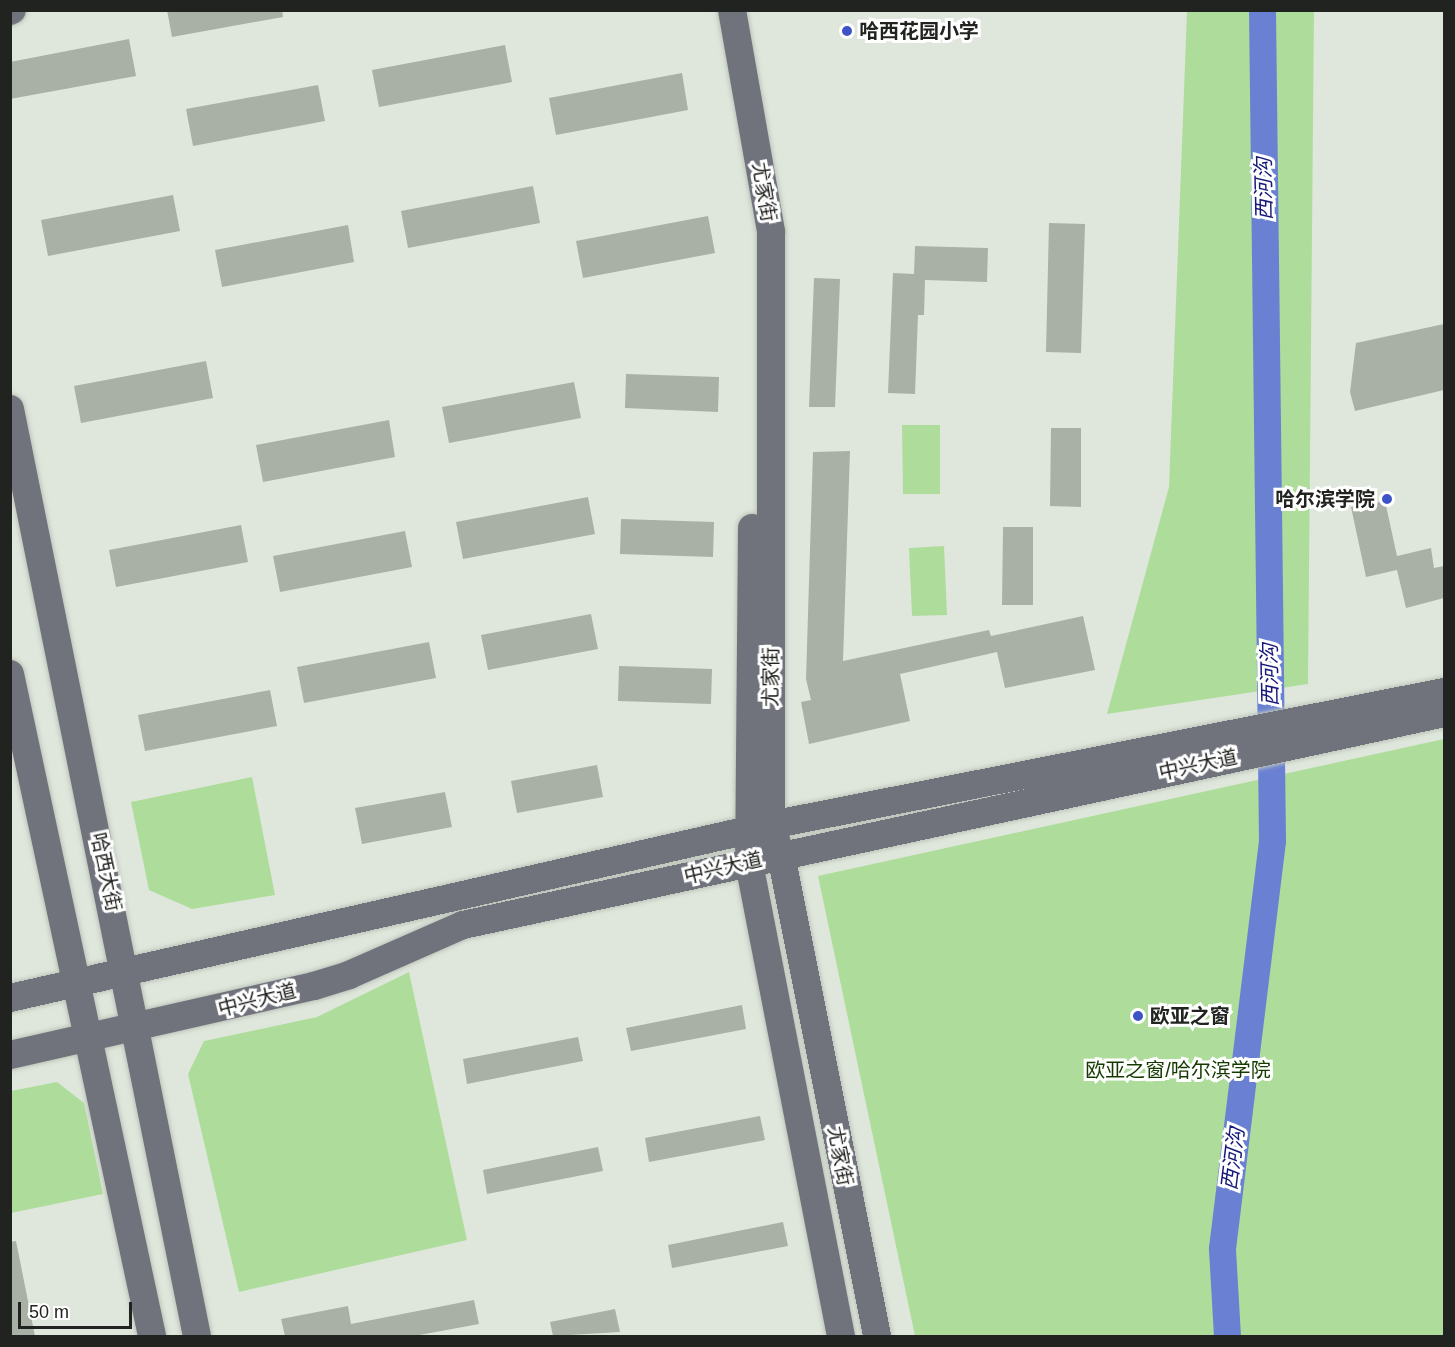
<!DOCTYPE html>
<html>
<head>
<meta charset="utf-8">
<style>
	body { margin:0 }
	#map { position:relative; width:1455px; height:1347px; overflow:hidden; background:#dfe7dc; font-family:Helvetica,"Noto Sans SC",sans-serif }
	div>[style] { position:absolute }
	.green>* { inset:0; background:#aedd9b }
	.river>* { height:27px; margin:-13.5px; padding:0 13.5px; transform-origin:13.5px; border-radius:13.5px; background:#6a81d3 }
	.building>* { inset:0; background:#a9b1a6 }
	.roads { filter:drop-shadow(0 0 2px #bdc4ba) drop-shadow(0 0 2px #bdc4ba) }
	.major>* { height:28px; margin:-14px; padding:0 14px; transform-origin:14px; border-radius:14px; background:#70737c }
	.dots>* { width:16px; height:16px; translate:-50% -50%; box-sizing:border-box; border:3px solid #fff; border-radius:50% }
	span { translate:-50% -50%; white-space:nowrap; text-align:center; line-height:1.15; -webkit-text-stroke:6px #fff; paint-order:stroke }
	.poi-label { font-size:20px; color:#20231f; font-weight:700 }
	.left { translate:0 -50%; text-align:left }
	.right { translate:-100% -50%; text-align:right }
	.street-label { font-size:20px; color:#20231f }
	.park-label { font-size:20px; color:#153a00 }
	.water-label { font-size:21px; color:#16197a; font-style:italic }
	.frame { position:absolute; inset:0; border:12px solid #20231f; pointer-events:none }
	.scale { position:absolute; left:18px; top:1302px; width:114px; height:27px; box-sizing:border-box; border:3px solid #20231f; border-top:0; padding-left:8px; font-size:18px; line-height:21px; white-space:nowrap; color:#20231f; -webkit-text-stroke:4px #fff; paint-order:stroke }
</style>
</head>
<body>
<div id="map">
	<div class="green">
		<i style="clip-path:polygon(1187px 11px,1314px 11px,1308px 684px,1107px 714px,1169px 487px)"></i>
		<i style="clip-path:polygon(902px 425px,940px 425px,940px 494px,903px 494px)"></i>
		<i style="clip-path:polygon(944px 546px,947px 615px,912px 616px,909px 548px)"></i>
		<i style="clip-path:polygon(1444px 739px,1444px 1336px,915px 1336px,818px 876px)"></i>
		<i style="clip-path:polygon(252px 777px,275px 895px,192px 909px,149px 890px,131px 802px)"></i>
		<i style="clip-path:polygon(409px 972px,467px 1240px,239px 1292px,188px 1074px,204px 1041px,317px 1017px)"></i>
		<i style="clip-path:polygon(57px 1082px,84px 1103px,103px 1194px,11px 1213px,11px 1091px)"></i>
	</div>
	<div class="river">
		<i style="left:1227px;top:1336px;width:88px;rotate:-93.3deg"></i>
		<i style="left:1222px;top:1248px;width:411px;rotate:-83deg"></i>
		<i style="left:1272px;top:840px;width:830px;rotate:-90.69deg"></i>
	</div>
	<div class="building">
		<i style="clip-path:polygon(167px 10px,282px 10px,283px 17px,172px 37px)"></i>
		<i style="clip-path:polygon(129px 39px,136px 76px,10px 99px,10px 62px)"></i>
		<i style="clip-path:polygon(505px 45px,512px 82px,379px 107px,372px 70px)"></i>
		<i style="clip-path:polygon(682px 73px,688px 110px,556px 135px,549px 98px)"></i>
		<i style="clip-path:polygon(318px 85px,325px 121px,193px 146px,186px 109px)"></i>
		<i style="clip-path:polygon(533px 186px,540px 223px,408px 248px,401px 211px)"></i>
		<i style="clip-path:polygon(173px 195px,180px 231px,48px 256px,41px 220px)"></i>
		<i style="clip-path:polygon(708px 216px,715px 253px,583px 278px,576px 241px)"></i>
		<i style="clip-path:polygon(1049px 223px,1085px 224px,1081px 353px,1046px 352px)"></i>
		<i style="clip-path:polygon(348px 225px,354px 262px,222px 287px,215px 250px)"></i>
		<i style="clip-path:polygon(915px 246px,988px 248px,987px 282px,925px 280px,924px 315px,918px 315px,915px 394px,888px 393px,893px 273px,914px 274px)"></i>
		<i style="clip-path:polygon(814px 278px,840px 279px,835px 407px,809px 407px)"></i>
		<i style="clip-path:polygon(1444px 324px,1444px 390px,1355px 411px,1350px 392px,1356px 343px)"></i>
		<i style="clip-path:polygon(206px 361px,213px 398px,81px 423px,74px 386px)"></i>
		<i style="clip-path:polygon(626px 374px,719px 377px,718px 412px,625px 408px)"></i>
		<i style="clip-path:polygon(574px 382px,581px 418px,449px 443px,442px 407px)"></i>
		<i style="clip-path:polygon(389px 420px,395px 457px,263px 482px,256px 445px)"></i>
		<i style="clip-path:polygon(1051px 428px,1081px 428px,1081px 507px,1050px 506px)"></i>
		<i style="clip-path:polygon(850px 451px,843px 661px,989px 630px,991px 636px,1083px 616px,1095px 670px,1005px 688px,997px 652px,900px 674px,910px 721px,809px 744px,801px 702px,811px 700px,806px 679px,813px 452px)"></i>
		<i style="clip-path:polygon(588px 497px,595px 534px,463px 559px,456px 522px)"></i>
		<i style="clip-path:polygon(1385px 501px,1397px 556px,1431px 548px,1434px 568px,1444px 566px,1444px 598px,1406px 608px,1397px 570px,1366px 577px,1351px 507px)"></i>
		<i style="clip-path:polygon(621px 519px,714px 522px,713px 557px,620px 554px)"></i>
		<i style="clip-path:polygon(241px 525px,248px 562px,116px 587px,109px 550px)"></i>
		<i style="clip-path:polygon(1003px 527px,1033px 527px,1033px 605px,1002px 605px)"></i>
		<i style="clip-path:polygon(405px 531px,412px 567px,280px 592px,273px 556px)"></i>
		<i style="clip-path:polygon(591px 614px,598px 649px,488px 670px,481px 635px)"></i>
		<i style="clip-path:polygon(429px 642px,436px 678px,304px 703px,297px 667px)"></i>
		<i style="clip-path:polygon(619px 666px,712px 669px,711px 704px,618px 701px)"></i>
		<i style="clip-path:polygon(270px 690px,277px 726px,145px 751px,138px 715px)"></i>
		<i style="clip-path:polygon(597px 765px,603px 797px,517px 813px,511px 781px)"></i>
		<i style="clip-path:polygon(445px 792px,452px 827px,362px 844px,355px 808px)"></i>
		<i style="clip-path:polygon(742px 1005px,746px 1029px,631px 1051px,626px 1028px)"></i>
		<i style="clip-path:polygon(578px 1037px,583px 1061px,467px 1084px,463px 1059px)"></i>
		<i style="clip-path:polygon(760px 1116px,765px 1140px,649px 1162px,645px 1138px)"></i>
		<i style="clip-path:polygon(598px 1147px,603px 1171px,487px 1194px,483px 1170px)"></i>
		<i style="clip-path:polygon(783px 1222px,788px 1246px,672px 1268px,668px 1245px)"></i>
		<i style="clip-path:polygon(16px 1241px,35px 1336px,10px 1336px,10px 1242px)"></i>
		<i style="clip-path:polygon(474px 1300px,479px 1324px,414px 1336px,285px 1336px,281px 1319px,348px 1306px,351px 1324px)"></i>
		<i style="clip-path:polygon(615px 1309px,620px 1332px,553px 1336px,550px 1322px)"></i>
	</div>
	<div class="roads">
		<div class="major">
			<i style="left:732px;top:10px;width:225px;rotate:80deg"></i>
			<i style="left:771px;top:232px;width:593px;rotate:90deg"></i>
			<i style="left:771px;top:825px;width:32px;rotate:72deg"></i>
			<i style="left:781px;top:855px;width:490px;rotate:78.7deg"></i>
			<i style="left:10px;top:11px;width:2px;rotate:-27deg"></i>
			<i style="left:10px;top:409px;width:946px;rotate:78.6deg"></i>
			<i style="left:752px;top:528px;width:335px;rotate:90.5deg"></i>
			<i style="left:749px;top:863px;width:482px;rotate:79deg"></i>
			<i style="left:10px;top:674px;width:677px;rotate:77.89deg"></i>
			<i style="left:10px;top:998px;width:780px;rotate:-12.81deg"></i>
			<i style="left:771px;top:825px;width:686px;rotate:-11.18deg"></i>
			<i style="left:10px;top:1055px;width:312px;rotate:-12.8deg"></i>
			<i style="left:314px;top:986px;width:37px;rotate:-17deg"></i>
			<i style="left:349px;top:975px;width:124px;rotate:-23.7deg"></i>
			<i style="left:463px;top:925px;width:1004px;rotate:-12.19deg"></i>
		</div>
	</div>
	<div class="dots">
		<i style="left:847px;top:31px;background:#3d53c6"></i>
		<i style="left:1387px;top:499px;background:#3d53c6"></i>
		<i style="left:1138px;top:1016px;background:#3d53c6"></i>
	</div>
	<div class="poi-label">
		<span class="left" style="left:859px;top:31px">哈西花园小学</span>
		<span class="right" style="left:1375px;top:499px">哈尔滨学院</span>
		<span class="left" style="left:1150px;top:1016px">欧亚之窗</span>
	</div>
	<div class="street-label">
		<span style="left:764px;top:192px;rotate:80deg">尤家街</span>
		<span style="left:771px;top:677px;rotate:-90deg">尤家街</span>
		<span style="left:1198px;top:765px;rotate:-12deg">中兴大道</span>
		<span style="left:723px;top:868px;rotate:-13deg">中兴大道</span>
		<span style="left:106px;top:872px;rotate:78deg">哈西大街</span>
		<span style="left:257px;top:1000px;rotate:-14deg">中兴大道</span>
		<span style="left:840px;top:1156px;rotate:79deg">尤家街</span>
	</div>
	<div class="park-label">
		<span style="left:1178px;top:1070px">欧亚之窗/哈尔滨学院</span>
	</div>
	<div class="water-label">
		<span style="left:1264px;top:189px;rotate:-91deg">西河沟</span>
		<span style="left:1270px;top:675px;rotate:-91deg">西河沟</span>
		<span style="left:1233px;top:1159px;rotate:-83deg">西河沟</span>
	</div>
	<div class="frame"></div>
	<div class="scale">50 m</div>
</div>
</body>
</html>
